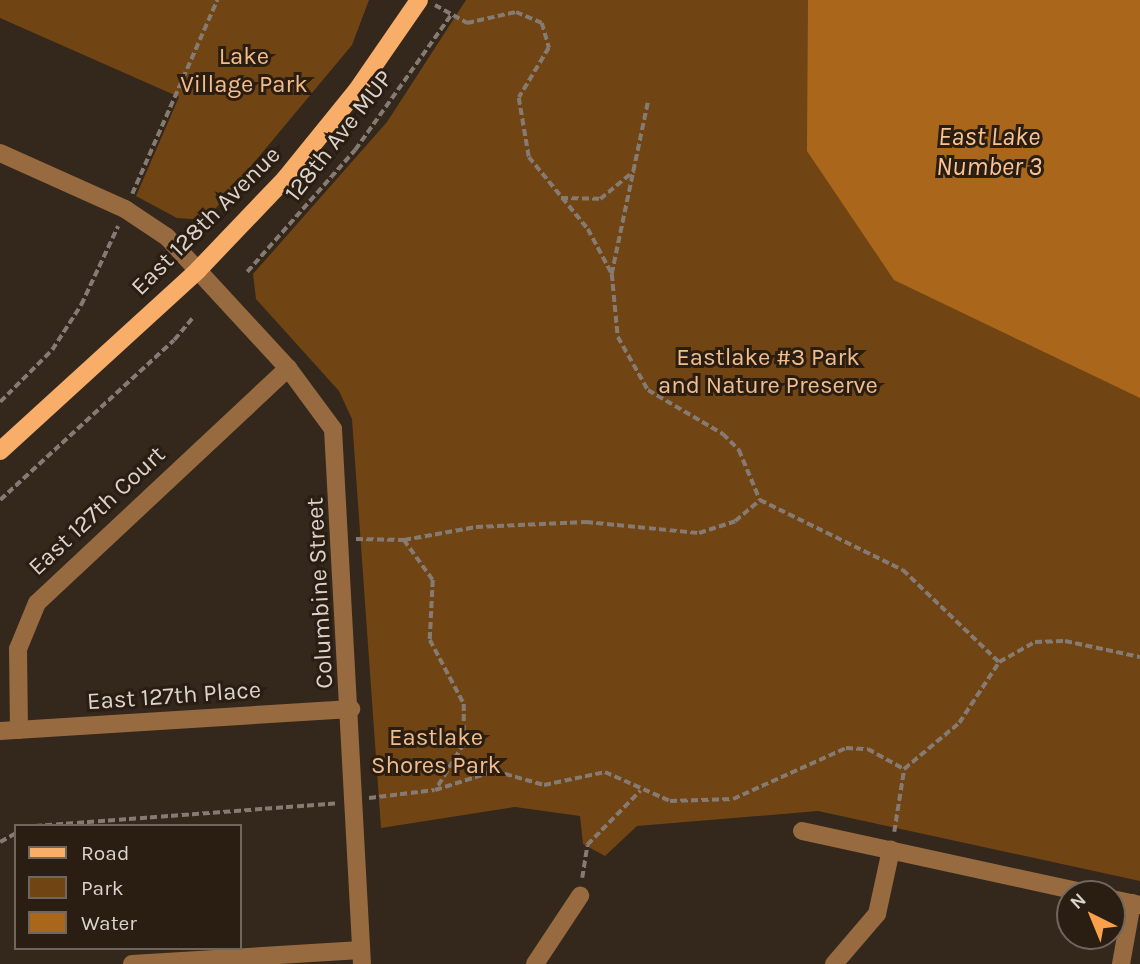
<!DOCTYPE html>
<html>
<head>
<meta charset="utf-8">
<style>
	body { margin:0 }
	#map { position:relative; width:1140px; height:964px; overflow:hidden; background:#34271c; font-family:Karla,sans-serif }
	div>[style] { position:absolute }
	.green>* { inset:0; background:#714413 }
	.water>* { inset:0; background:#aa671c }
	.path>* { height:3.5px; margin-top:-1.75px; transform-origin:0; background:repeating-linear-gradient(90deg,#867b72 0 7px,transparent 0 10.5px) }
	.minor>* { height:18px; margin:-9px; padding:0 9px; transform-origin:9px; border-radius:9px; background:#976a40 }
	.major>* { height:18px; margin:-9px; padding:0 9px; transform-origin:9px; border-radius:9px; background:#f8ad68 }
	span { translate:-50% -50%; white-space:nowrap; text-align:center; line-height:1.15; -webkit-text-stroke:6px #2a1d12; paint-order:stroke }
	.park-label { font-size:24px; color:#f3bc8b }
	.street-label { font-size:24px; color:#dcd4cc }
	.water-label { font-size:26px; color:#fbc392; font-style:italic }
	.legend { position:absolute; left:14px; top:824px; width:228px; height:126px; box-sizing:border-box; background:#2a1d12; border:2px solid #71665c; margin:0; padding:9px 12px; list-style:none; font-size:21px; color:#dcd4cc }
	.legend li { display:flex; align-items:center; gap:14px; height:35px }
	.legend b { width:35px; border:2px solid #71665c }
	.north { position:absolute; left:1056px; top:880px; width:70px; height:70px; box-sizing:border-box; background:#2a1d12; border:2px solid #71665c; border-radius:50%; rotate:317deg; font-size:19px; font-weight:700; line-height:28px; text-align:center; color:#dcd4cc }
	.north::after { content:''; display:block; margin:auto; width:24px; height:32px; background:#f8a14a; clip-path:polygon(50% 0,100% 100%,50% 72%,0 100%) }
</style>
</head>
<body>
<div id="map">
	<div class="green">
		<i style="clip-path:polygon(0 0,369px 0,352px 45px,206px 220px,177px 218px,136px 196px,179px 97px,0 18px)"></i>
		<i style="clip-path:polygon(466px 0,1140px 0,1140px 881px,818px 811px,637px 826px,605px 856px,583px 844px,580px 816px,515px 807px,381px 828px,352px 419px,339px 391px,256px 299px,253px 274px,387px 122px)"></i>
	</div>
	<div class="water">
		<i style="clip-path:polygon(808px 0,1140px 0,1140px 398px,894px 280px,807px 151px)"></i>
	</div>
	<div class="path">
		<i style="left:435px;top:5px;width:37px;rotate:29deg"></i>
		<i style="left:467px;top:23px;width:50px;rotate:-12.7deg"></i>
		<i style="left:516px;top:12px;width:28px;rotate:23deg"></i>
		<i style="left:542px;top:23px;width:26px;rotate:74deg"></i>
		<i style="left:549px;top:48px;width:58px;rotate:121deg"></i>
		<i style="left:519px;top:98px;width:60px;rotate:80.4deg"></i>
		<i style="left:529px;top:157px;width:93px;rotate:50.7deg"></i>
		<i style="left:588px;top:229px;width:49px;rotate:61.9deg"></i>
		<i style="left:648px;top:103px;width:175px;rotate:101.9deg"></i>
		<i style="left:612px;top:274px;width:63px;rotate:84.6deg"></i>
		<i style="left:618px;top:337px;width:61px;rotate:60.5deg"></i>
		<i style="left:648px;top:390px;width:87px;rotate:30.4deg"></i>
		<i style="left:723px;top:434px;width:23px;rotate:45deg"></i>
		<i style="left:739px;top:450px;width:54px;rotate:67.2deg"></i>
		<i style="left:760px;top:500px;width:159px;rotate:26.1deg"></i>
		<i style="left:903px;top:570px;width:133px;rotate:43.8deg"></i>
		<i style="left:999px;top:662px;width:41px;rotate:-29.1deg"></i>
		<i style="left:1035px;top:642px;width:30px;rotate:-2deg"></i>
		<i style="left:1065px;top:641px;width:77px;rotate:12deg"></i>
		<i style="left:132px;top:194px;width:212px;rotate:-66.3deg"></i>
		<i style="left:561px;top:198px;width:39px;rotate:1deg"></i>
		<i style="left:600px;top:199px;width:44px;rotate:-39.5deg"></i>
		<i style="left:247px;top:272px;width:163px;rotate:-48.5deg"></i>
		<i style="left:355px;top:150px;width:166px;rotate:-54.6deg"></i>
		<i style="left:0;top:402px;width:74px;rotate:-45deg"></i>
		<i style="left:52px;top:350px;width:54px;rotate:-57.2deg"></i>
		<i style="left:81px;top:305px;width:87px;rotate:-64.9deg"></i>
		<i style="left:0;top:500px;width:236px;rotate:-42.6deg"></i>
		<i style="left:174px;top:340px;width:31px;rotate:-50deg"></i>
		<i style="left:356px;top:539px;width:48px;rotate:1.2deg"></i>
		<i style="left:404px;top:540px;width:49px;rotate:54.1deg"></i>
		<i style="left:433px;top:580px;width:60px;rotate:92.9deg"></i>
		<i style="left:430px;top:640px;width:72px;rotate:62deg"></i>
		<i style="left:464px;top:704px;width:40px;rotate:90deg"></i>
		<i style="left:464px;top:744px;width:52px;rotate:121.5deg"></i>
		<i style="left:404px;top:540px;width:73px;rotate:-10.2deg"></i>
		<i style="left:476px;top:527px;width:110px;rotate:-2.6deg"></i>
		<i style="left:586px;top:522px;width:114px;rotate:5.6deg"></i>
		<i style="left:699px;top:533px;width:38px;rotate:-18deg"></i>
		<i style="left:735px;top:521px;width:33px;rotate:-40deg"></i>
		<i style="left:369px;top:798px;width:66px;rotate:-6.9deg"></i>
		<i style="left:435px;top:790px;width:63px;rotate:-17.6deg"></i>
		<i style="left:495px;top:771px;width:51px;rotate:15.9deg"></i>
		<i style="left:544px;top:785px;width:62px;rotate:-12deg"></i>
		<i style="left:605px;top:772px;width:71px;rotate:24deg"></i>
		<i style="left:670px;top:801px;width:63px;rotate:-1.8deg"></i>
		<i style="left:733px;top:799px;width:124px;rotate:-24.3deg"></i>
		<i style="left:846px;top:748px;width:22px;rotate:3deg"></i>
		<i style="left:868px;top:749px;width:41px;rotate:29.1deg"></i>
		<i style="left:35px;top:826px;width:304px;rotate:-4.3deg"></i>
		<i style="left:894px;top:832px;width:64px;rotate:-81deg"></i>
		<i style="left:904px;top:769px;width:72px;rotate:-39.9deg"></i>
		<i style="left:959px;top:723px;width:73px;rotate:-56.7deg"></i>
		<i style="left:0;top:842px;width:18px;rotate:-29deg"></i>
		<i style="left:582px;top:878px;width:33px;rotate:-81deg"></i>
		<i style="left:587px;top:845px;width:76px;rotate:-45.5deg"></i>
	</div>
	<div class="minor">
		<i style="left:0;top:153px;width:137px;rotate:24.1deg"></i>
		<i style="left:125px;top:209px;width:50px;rotate:33.7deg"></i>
		<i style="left:167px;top:237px;width:178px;rotate:47.3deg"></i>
		<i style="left:288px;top:368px;width:76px;rotate:53.6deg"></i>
		<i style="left:333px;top:429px;width:536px;rotate:86.9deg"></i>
		<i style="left:19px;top:730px;width:81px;rotate:-90.7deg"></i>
		<i style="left:18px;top:649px;width:50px;rotate:-67.6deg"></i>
		<i style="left:37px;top:603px;width:344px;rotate:-43.1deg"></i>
		<i style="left:0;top:731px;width:352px;rotate:-3.6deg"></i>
		<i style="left:802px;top:831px;width:295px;rotate:12.3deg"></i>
		<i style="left:1112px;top:899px;width:29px;rotate:12deg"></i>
		<i style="left:132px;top:964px;width:229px;rotate:-3.5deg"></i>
		<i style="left:535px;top:964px;width:82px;rotate:-56.5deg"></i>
		<i style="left:834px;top:964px;width:66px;rotate:-49.3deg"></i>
		<i style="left:877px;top:914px;width:66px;rotate:-77.7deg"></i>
		<i style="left:1121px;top:964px;width:62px;rotate:-79.8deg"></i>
	</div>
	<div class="major">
		<i style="left:0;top:451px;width:268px;rotate:-42.4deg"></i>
		<i style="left:198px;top:270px;width:126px;rotate:-46.3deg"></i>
		<i style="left:285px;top:179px;width:114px;rotate:-51deg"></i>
		<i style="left:357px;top:90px;width:109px;rotate:-55.4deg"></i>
	</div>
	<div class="park-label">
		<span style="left:244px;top:71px">Lake<br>Village Park</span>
		<span style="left:768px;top:372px">Eastlake #3 Park<br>and Nature Preserve</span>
		<span style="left:436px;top:752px">Eastlake<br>Shores Park</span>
	</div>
	<div class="street-label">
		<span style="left:339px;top:136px;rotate:-52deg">128th Ave MUP</span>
		<span style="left:206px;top:221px;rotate:-45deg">East 128th Avenue</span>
		<span style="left:97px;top:511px;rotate:-43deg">East 127th Court</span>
		<span style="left:320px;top:593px;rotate:-93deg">Columbine Street</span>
		<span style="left:174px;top:696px;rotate:-4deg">East 127th Place</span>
	</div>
	<div class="water-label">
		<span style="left:989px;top:152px">East Lake<br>Number 3</span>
	</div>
	<ul class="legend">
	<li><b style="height:9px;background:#f8ad68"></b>Road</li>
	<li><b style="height:19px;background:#714413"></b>Park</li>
	<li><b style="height:19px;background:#aa671c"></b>Water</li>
	</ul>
	<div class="north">N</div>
</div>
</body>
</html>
